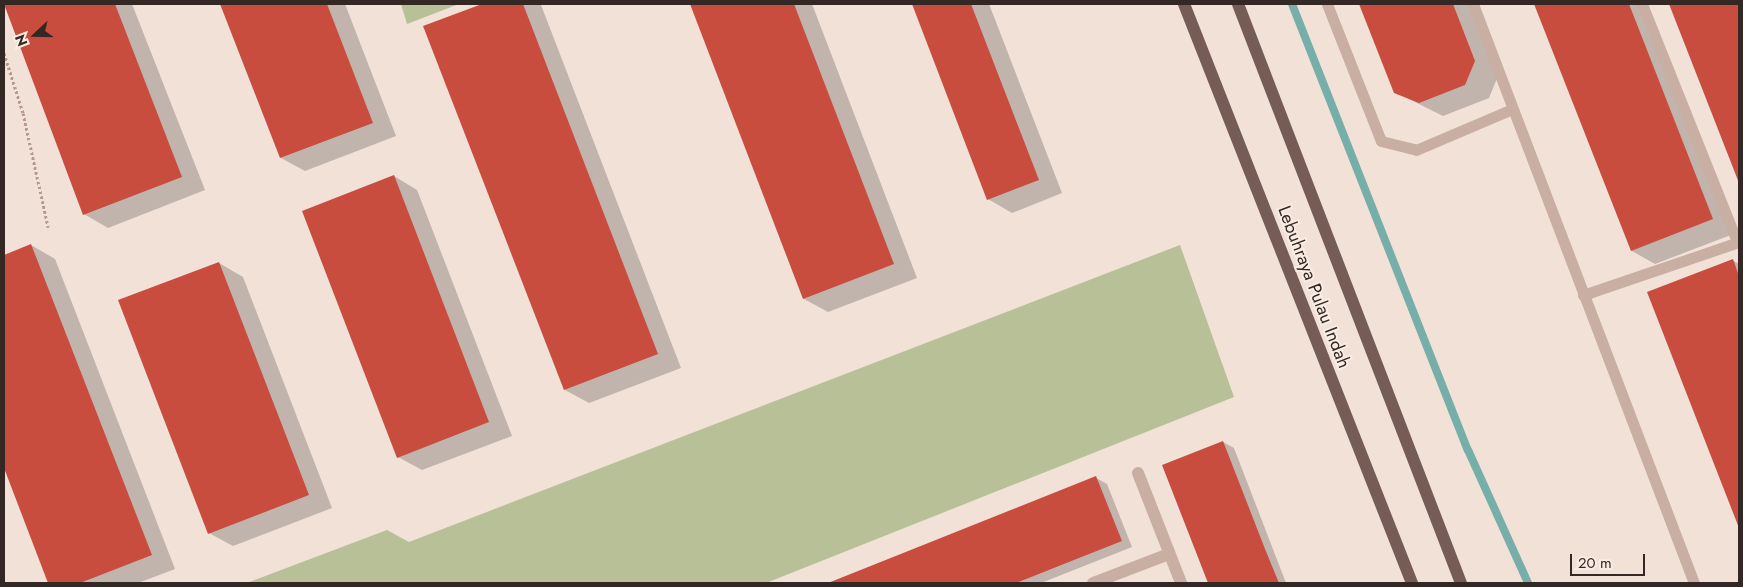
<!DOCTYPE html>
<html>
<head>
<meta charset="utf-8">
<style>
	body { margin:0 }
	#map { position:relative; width:1743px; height:587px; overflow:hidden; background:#f1e1d7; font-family:Jost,sans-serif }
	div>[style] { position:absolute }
	.green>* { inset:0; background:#b8c097 }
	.shadow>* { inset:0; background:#0003 }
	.stream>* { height:8px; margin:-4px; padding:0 4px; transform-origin:4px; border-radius:4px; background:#76aea9 }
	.building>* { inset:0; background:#c84d3f }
	.path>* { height:3px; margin-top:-1.5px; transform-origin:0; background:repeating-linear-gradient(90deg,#b5998e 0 2.5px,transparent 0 5px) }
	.service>* { height:11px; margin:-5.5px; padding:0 5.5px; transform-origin:5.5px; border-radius:5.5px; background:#c9afa3 }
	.minor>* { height:12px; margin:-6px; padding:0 6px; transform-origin:6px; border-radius:6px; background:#c9afa3 }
	.primary>* { height:12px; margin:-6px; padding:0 6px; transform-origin:6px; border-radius:6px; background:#765c56 }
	span { translate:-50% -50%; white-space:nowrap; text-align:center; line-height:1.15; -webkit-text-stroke:4px #f9ece3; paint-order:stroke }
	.street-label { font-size:18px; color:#342825 }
	.frame { position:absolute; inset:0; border:5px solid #342825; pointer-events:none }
	.north { position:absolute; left:10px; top:10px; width:50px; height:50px; -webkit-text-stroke:4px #f9ece3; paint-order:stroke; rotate:249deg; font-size:14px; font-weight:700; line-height:20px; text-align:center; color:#342825 }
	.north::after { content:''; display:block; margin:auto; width:18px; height:22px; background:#342825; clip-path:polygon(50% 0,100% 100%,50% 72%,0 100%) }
	.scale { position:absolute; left:1570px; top:554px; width:75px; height:22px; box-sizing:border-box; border:2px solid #342825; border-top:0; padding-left:6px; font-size:15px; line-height:18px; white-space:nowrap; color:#342825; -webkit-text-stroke:4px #f9ece3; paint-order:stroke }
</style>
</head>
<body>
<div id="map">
	<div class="green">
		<i style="clip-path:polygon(401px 4px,459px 4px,407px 24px)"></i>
		<i style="clip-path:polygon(1180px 245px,1234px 397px,766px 583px,247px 583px,387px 530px,409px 542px)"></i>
	</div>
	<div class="shadow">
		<i style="clip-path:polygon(4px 4px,132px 4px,205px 190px,108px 228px,84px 214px)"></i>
		<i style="clip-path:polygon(221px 4px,345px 4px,396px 136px,305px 171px,281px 158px)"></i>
		<i style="clip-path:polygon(485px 4px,541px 5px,681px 368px,589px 403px,565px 390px,425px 27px)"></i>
		<i style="clip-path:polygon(691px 4px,812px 4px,917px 278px,828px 312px,804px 299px)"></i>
		<i style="clip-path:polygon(913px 4px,989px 4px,1062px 193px,1012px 213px,988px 199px)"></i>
		<i style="clip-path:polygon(1361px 4px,1471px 4px,1498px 76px,1489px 98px,1443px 116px,1395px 92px)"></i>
		<i style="clip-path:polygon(1536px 4px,1647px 4px,1736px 233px,1655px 264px,1632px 251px)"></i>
		<i style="clip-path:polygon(1671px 4px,1739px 4px,1739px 180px)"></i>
		<i style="clip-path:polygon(394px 176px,417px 190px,512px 436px,422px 470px,398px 457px)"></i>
		<i style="clip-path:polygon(31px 245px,55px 259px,175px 569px,138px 583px,49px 583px,4px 465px,4px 256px)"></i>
		<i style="clip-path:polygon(1732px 260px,1739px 264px,1739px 525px,1649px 293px)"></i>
		<i style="clip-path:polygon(219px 263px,243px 277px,332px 508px,233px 546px,209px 533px)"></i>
		<i style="clip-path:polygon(1223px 442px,1234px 448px,1286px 583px,1209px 583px,1163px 466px)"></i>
		<i style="clip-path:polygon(1096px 478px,1107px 484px,1132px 547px,1041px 583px,831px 583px)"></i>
	</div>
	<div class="stream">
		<i style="left:1292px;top:4px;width:479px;rotate:68.5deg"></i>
		<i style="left:1468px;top:450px;width:146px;rotate:65.7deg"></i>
	</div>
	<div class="building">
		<i style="clip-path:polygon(4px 4px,115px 4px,182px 177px,83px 215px)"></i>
		<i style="clip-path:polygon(220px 4px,327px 4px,373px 123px,280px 158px)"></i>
		<i style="clip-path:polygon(482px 4px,523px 4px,658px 354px,564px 390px,423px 26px)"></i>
		<i style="clip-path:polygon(690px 4px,794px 4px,894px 264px,803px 299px)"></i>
		<i style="clip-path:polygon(912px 4px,971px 4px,1039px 180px,987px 200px)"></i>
		<i style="clip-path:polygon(1359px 4px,1453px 4px,1475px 61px,1465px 85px,1419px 103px,1394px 93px)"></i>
		<i style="clip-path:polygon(1534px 4px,1629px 4px,1713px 219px,1631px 251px)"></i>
		<i style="clip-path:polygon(1669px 4px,1739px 4px,1739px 183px)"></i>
		<i style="clip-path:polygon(394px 175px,489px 422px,397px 458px,302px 211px)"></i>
		<i style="clip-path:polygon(31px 244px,152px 555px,80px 583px,48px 583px,4px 468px,4px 255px)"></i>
		<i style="clip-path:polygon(1733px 259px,1739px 276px,1739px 528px,1647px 292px)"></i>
		<i style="clip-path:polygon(219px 262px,309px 495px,208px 534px,118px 300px)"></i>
		<i style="clip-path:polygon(1223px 441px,1265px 549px,1279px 583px,1208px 583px,1162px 465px)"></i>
		<i style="clip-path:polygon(1096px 476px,1122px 541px,1079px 558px,1016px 583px,828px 583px)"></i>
	</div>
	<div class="path">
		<i style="left:4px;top:53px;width:63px;rotate:72.4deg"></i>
		<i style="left:23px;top:113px;width:117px;rotate:77.6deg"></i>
	</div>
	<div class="service">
		<i style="left:1327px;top:4px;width:147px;rotate:68.5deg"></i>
		<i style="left:1381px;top:141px;width:36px;rotate:14deg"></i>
		<i style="left:1416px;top:150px;width:104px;rotate:-23.1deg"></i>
		<i style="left:1473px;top:4px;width:620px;rotate:69.11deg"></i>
		<i style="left:1642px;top:4px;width:256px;rotate:68.2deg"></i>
		<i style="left:1583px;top:295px;width:165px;rotate:-18.8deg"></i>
	</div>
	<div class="minor">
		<i style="left:1138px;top:473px;width:118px;rotate:68.6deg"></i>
		<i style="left:1093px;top:583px;width:81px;rotate:-20.9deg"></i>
	</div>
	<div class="primary">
		<i style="left:1184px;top:4px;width:622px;rotate:68.51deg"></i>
		<i style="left:1238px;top:4px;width:620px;rotate:68.94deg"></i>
	</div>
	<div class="street-label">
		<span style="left:1314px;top:287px;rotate:69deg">Lebuhraya Pulau Indah</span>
	</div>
	<div class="frame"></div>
	<div class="north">N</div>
	<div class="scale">20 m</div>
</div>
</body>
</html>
